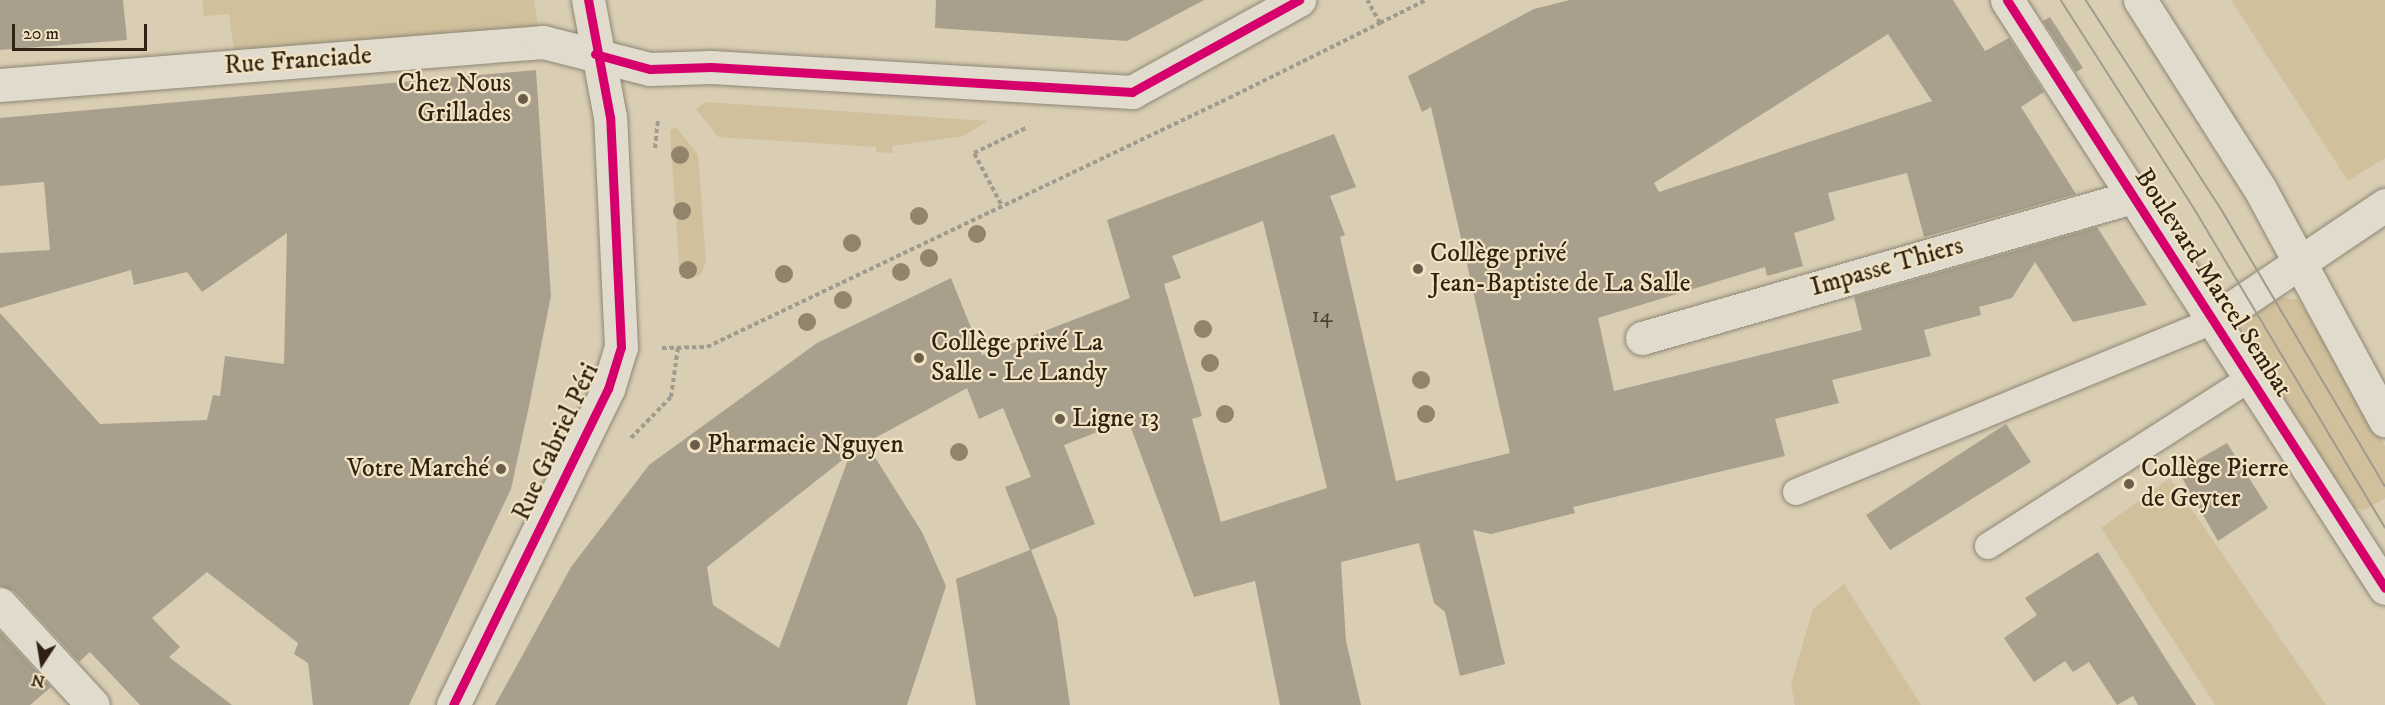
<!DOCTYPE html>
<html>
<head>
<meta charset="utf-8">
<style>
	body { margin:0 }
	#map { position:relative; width:2385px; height:705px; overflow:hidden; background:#d9ceb3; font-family:"IM FELL DW Pica",serif }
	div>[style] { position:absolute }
	.green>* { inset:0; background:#d0c19c }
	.building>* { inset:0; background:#a89f8d }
	.path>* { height:4px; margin-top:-2px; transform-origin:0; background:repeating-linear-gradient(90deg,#a09b8f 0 4.5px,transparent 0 7.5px) }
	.roads { filter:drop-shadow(0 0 2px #8e8675) drop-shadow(0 0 2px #8e8675) }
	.lane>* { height:26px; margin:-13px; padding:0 13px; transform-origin:13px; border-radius:13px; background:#e1dbcd }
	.street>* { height:33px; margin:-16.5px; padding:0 16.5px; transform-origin:16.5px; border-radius:16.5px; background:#e1dbcd }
	.secondary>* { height:33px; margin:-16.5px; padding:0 16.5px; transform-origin:16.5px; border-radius:16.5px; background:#e1dbcd }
	.tram>* { height:1.5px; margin:-0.75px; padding:0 0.75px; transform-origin:0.75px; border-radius:0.75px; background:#a09b8f }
	.cycleway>* { height:9px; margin:-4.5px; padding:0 4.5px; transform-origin:4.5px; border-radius:4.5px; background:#d6006c }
	.trees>* { width:18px; height:18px; margin:-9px; border-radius:50%; background:#91846b }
	.dots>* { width:16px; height:16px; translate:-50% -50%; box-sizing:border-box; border:3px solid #f1e3c3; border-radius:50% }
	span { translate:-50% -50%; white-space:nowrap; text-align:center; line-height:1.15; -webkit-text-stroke:4.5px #f1e3c3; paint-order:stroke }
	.number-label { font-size:22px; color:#4d4131 }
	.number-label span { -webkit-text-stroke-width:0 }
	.street-label { font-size:26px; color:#2f2212 }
	.poi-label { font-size:26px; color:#2f2212 }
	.right { translate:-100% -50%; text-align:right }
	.left { translate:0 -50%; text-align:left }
	.north { position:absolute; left:12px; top:633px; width:60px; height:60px; -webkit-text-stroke:4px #f1e3c3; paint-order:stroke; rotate:192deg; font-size:16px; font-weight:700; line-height:24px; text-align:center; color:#2f2212 }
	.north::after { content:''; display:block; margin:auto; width:21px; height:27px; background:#2f2212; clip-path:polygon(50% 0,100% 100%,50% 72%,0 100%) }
	.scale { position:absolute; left:12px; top:24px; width:135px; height:27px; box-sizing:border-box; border:3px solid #2f2212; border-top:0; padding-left:8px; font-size:18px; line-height:21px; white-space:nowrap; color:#2f2212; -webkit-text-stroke:4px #f1e3c3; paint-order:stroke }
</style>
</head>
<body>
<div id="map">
	<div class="green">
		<i style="clip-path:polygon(202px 0,534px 0,539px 33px,235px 55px,229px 14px,204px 16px)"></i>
		<i style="clip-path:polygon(2231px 0,2385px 0,2385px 158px,2348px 181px)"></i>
		<i style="clip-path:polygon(705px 102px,988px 121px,964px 136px,892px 146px,893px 153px,876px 152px,876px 147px,718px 137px,696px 109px)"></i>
		<i style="clip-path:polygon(676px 127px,698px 155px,706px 262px,700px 276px,680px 278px,670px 130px)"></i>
		<i style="clip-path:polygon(2281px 297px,2298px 300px,2304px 308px,2385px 446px,2385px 498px,2365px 510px,2352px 508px,2241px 335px,2248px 319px)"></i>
		<i style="clip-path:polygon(2170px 478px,2326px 705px,2215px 705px,2101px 528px)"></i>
		<i style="clip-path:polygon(1844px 584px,1921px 705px,1795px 705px,1791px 684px,1813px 609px)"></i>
	</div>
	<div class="building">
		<i style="clip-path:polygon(0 0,123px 0,127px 40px,0 50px)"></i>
		<i style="clip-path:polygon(936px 0,1204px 0,1127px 41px,935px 28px)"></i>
		<i style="clip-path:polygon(evenodd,1570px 0,1953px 0,1985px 51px,2009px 38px,2044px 92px,2021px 107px,2076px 194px,1924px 237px,1907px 173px,1828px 193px,1835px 220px,1794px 233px,1803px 266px,1767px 276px,1765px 267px,1598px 318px,1614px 391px,1862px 330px,1854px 297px,2097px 227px,2147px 305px,2073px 322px,2035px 262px,2012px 298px,1979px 307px,1981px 315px,1924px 330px,1931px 356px,1832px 380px,1839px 403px,1775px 419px,1785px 456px,1573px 507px,1575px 513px,1491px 534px,1473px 530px,1505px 664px,1460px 676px,1445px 612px,1434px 603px,1419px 543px,1341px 562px,1346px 641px,1361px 705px,1280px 705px,1255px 581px,1194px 597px,1128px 420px,1064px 445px,1095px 524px,1031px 550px,1057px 618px,1070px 705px,976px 705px,956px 579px,1030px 550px,1005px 487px,1031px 477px,1003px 408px,979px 419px,967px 388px,866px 443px,922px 532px,946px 586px,907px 705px,495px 705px,571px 567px,649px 465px,817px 343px,951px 278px,982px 355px,1130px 298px,1107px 220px,1334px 134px,1356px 187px,1330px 196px,1345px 235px,1340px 237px,1396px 481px,1510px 453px,1431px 107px,1422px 112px,1408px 76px,1534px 9px,1570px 0,1888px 34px,1932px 101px,1659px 192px,1654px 183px,1888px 34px,1570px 0,1263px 221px,1327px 488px,1221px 522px,1192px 419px,1202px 416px,1164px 284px,1181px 278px,1172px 256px,1263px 221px,1570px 0,850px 454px,779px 648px,713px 605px,707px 567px,850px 454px)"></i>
		<i style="clip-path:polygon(2050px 17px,2083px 68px,2076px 72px,2043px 21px)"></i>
		<i style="clip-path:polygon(536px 70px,551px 296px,529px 406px,511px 489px,409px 705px,313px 705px,308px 663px,294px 654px,298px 643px,207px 572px,152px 618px,180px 647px,169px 657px,232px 705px,140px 705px,90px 652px,79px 662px,14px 591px,0 586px,0 313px,100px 424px,207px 420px,213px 395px,220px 396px,225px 356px,284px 364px,287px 233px,202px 292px,187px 272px,134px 285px,131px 270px,0 308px,0 253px,50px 250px,44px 182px,0 186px,0 118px)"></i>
		<i style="clip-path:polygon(2006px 424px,2031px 462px,1890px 550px,1866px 515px)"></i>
		<i style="clip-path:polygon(2227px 443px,2268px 508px,2218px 541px,2178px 471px)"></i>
		<i style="clip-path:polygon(2098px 552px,2169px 664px,2196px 705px,2138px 705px,2133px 696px,2117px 705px,2089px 662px,2073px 672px,2065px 661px,2034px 682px,2004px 638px,2037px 615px,2025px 598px)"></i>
		<i style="clip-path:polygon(0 632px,51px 687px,30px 705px,0 705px)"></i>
	</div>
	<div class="path">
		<i style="left:1380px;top:23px;width:51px;rotate:-26.6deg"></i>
		<i style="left:655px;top:148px;width:27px;rotate:-84deg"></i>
		<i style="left:1001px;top:204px;width:58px;rotate:-117.9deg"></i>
		<i style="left:974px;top:153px;width:58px;rotate:-25.7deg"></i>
		<i style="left:662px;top:348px;width:45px;rotate:-1.3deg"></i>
		<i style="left:707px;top:347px;width:578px;rotate:-25.5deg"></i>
		<i style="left:1229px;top:98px;width:169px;rotate:-26.4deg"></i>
		<i style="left:1380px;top:23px;width:26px;rotate:-119deg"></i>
		<i style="left:631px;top:438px;width:57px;rotate:-45.7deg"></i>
		<i style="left:671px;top:397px;width:50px;rotate:-82deg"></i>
	</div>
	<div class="roads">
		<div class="lane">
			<i style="left:1796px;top:492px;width:448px;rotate:-22.3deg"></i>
			<i style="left:1988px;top:546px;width:310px;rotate:-32.6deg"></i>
		</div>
		<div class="street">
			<i style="left:0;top:85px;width:545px;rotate:-4.53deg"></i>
			<i style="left:543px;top:42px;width:110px;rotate:14.2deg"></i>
			<i style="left:650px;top:69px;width:61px;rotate:-1.9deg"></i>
			<i style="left:711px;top:67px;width:422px;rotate:3.4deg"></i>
			<i style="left:1132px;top:92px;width:191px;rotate:-28.9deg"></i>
			<i style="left:2211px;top:322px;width:210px;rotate:-33.9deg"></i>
			<i style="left:1642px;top:338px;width:510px;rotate:-16.05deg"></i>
			<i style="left:0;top:604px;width:137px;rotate:47.4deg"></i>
			<i style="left:453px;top:705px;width:352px;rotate:-63.9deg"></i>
			<i style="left:608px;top:389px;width:44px;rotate:-72.8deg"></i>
			<i style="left:621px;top:347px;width:230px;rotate:-92.7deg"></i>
			<i style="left:610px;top:117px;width:119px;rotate:-100.6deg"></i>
		</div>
		<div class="secondary">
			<i style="left:2007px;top:0;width:699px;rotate:57.26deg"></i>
			<i style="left:2140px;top:0;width:224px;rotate:57.6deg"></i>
			<i style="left:2260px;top:189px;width:263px;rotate:61.6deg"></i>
		</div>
	</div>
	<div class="tram">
		<i style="left:2061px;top:0;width:247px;rotate:57.4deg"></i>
		<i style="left:2194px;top:208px;width:372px;rotate:59.1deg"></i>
		<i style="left:2086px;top:0;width:252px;rotate:57.1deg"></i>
		<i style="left:2223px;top:212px;width:318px;rotate:59.4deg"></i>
	</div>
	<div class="cycleway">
		<i style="left:2007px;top:0;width:699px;rotate:57.26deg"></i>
		<i style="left:595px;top:54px;width:57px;rotate:15.3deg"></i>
		<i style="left:650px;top:69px;width:61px;rotate:-1.9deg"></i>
		<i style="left:711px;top:67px;width:422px;rotate:3.4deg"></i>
		<i style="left:1132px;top:92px;width:191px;rotate:-28.9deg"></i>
		<i style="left:453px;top:705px;width:352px;rotate:-63.9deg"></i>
		<i style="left:608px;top:389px;width:44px;rotate:-72.8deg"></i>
		<i style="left:621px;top:347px;width:230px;rotate:-92.7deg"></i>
		<i style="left:610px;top:117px;width:119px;rotate:-100.6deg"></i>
	</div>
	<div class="trees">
		<i style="left:680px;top:155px"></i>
		<i style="left:682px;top:211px"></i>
		<i style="left:919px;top:216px"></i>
		<i style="left:977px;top:234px"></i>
		<i style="left:852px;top:243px"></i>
		<i style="left:929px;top:258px"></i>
		<i style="left:688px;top:270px"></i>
		<i style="left:901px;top:272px"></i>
		<i style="left:784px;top:274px"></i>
		<i style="left:843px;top:300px"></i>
		<i style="left:807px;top:322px"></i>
		<i style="left:1203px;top:329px"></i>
		<i style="left:1210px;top:363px"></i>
		<i style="left:1421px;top:380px"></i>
		<i style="left:1225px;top:414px"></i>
		<i style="left:1426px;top:414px"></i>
		<i style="left:959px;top:452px"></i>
	</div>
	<div class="dots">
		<i style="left:523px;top:99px;background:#6a5e4a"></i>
		<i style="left:1418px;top:269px;background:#6a5e4a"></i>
		<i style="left:919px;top:358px;background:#6a5e4a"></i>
		<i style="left:1060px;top:419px;background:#6a5e4a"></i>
		<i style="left:695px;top:445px;background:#6a5e4a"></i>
		<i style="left:501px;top:469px;background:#6a5e4a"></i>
		<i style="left:2129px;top:484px;background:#6a5e4a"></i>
	</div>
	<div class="number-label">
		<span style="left:1322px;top:316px">14</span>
	</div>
	<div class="street-label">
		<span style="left:298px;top:61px;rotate:-4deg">Rue Franciade</span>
		<span style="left:1887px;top:267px;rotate:-16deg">Impasse Thiers</span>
		<span style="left:2213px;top:283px;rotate:57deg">Boulevard Marcel Sembat</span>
		<span style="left:556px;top:442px;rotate:-65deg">Rue Gabriel Péri</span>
	</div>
	<div class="poi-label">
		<span class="right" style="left:511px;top:99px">Chez Nous<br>Grillades</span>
		<span class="left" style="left:1430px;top:269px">Collège privé<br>Jean-Baptiste de La Salle</span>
		<span class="left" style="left:931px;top:358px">Collège privé La<br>Salle - Le Landy</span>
		<span class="left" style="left:1072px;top:419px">Ligne 13</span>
		<span class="left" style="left:707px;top:445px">Pharmacie Nguyen</span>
		<span class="right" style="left:489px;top:469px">Votre Marché</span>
		<span class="left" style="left:2141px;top:484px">Collège Pierre<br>de Geyter</span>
	</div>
	<div class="north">N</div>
	<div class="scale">20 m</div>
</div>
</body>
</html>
